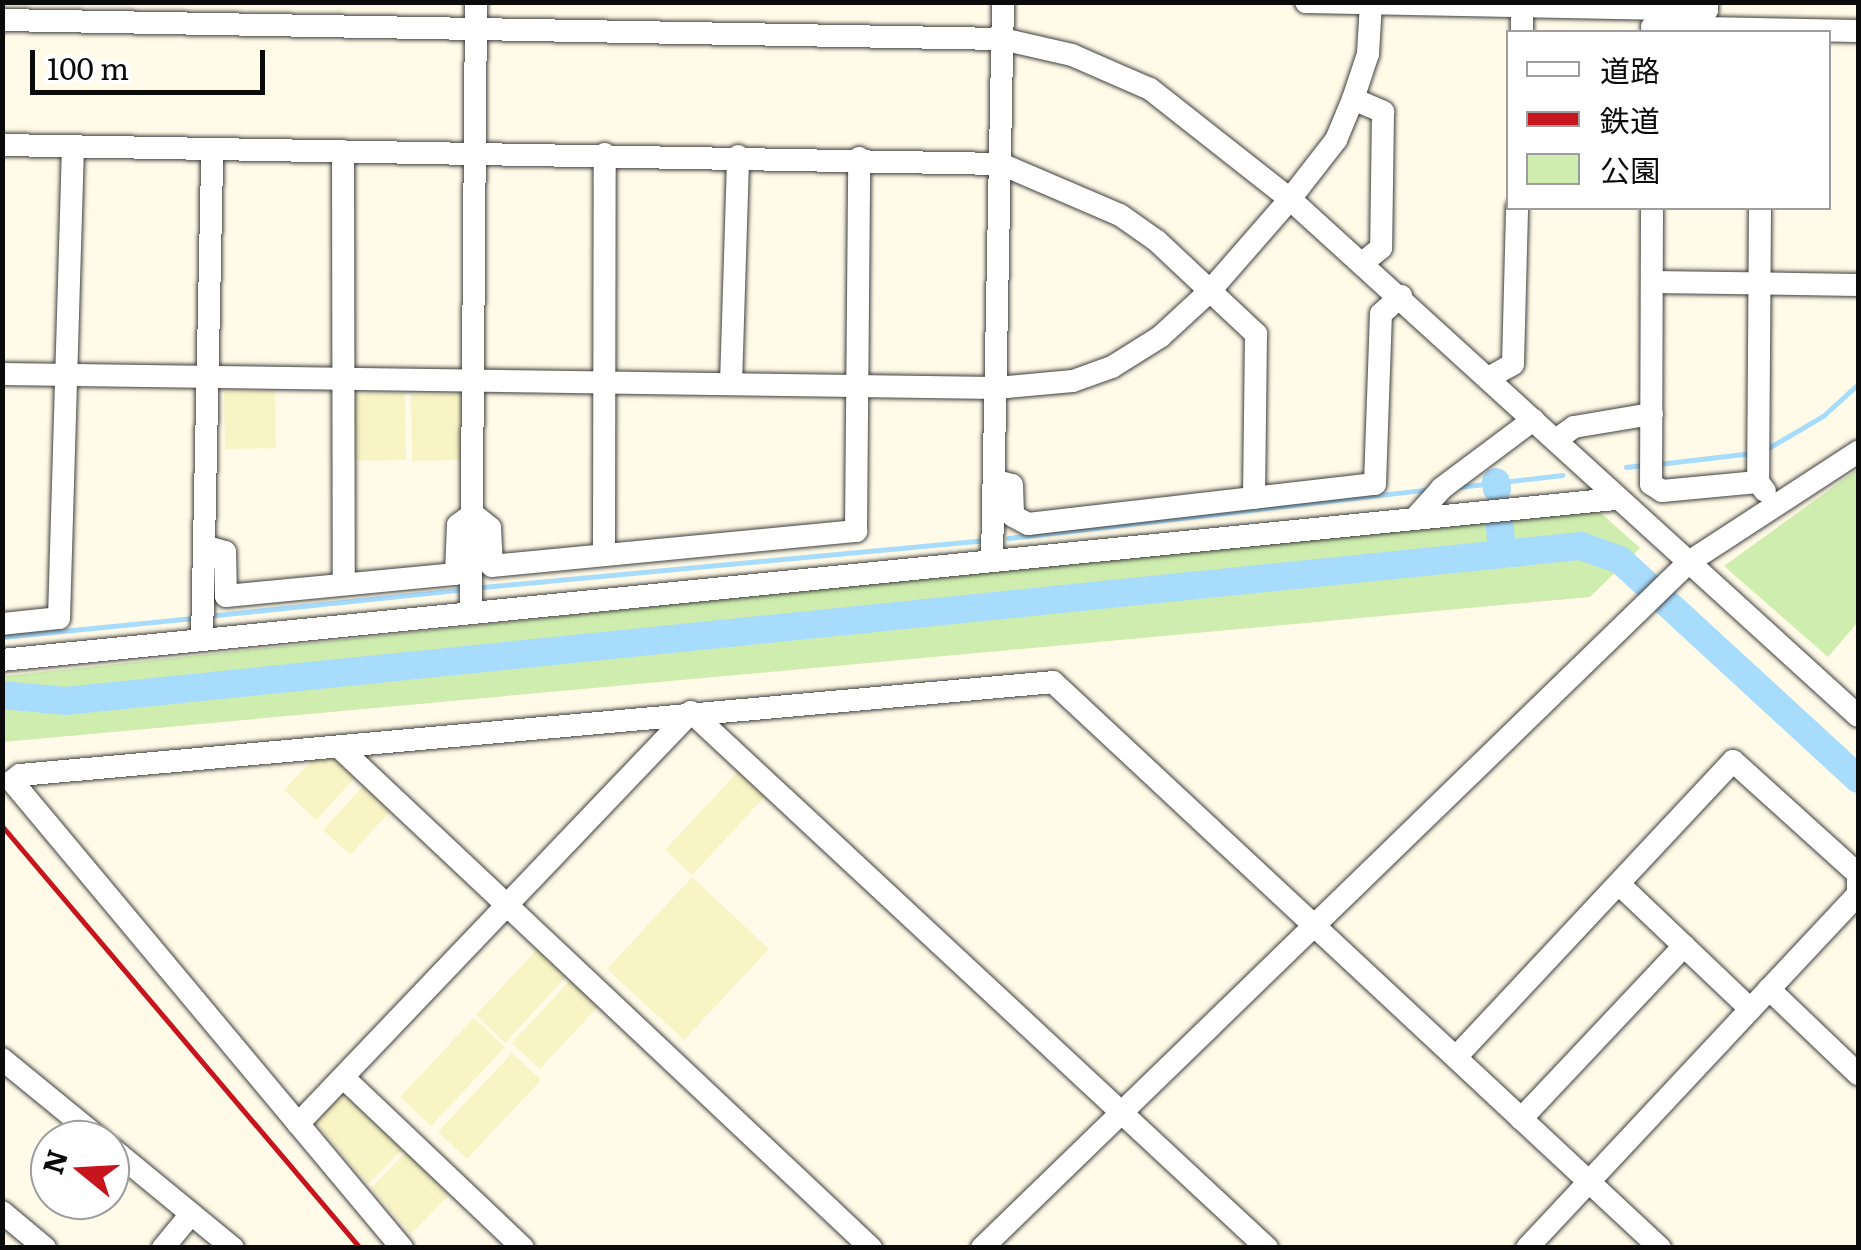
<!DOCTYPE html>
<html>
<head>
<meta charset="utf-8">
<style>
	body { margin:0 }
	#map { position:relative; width:1861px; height:1250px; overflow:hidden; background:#fffbe8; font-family:Literata,"Noto Sans JP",serif }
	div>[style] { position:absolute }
	.farmland>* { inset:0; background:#f8f4c5 }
	.green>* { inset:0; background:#cfedae }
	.stream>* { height:5px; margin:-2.5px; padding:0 2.5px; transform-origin:2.5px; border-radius:2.5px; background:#a7dcfd }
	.river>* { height:28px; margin:-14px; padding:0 14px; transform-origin:14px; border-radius:14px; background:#a7dcfd }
	.roads { filter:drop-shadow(0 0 2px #3e3e3e) drop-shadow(0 0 2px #3e3e3e) }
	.minor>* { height:22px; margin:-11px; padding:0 11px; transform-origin:11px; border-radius:11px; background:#fff }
	.rail>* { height:5px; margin:-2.5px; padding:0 2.5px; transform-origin:2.5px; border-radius:2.5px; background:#c8151d }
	span { translate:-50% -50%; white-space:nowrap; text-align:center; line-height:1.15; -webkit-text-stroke:10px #fff; paint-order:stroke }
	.frame { position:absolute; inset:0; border:5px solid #0b0b0b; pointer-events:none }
	.legend { position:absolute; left:1506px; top:30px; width:325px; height:180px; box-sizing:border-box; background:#fff; border:2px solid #9d9d9d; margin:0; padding:12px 18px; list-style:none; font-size:30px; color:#0b0b0b }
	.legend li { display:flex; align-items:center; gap:20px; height:50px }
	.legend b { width:50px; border:2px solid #9d9d9d }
	.north { position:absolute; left:30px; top:1120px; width:100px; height:100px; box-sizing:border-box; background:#fff; border:2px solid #9d9d9d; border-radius:50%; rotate:288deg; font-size:28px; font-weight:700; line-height:40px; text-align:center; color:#0b0b0b }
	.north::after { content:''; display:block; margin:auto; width:35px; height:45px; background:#c8151d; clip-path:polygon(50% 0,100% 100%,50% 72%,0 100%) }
	.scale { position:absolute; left:30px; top:50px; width:235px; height:45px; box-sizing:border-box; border:5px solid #0b0b0b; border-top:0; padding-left:12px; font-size:30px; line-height:35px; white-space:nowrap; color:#0b0b0b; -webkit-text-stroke:8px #fff; paint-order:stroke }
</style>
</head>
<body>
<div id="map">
	<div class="farmland">
		<i style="clip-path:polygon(275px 391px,276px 448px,225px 449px,224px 392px)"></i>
		<i style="clip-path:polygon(405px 393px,406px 460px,353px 461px,352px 394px)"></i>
		<i style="clip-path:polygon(411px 394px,463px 394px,463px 460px,412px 461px)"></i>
		<i style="clip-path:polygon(328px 743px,359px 773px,316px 820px,284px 790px)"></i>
		<i style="clip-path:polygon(745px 764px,772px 789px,692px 875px,665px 850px)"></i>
		<i style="clip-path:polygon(369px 780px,396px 805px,350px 855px,323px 830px)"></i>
		<i style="clip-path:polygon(692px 877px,769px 949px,684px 1040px,607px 969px)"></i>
		<i style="clip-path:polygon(542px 944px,571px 971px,505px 1043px,476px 1015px)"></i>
		<i style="clip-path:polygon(576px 974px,604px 1000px,540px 1069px,512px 1043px)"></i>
		<i style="clip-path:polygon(474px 1018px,505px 1047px,431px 1126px,400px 1097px)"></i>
		<i style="clip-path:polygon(512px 1053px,541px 1080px,467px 1159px,438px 1132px)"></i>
		<i style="clip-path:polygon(348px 1086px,407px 1145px,368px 1184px,314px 1121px)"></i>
		<i style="clip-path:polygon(410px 1148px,453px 1191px,411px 1234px,371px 1188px)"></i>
	</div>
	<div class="green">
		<i style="clip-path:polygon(1858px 469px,1858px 622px,1828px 657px,1724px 566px)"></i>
		<i style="clip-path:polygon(1593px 506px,1640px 548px,1590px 597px,3px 742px,3px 676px)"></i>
	</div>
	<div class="stream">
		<i style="left:1763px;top:451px;width:69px;rotate:-30.3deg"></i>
		<i style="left:1823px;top:416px;width:47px;rotate:-42.4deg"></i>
		<i style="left:1658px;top:464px;width:95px;rotate:-6.7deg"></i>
		<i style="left:1626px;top:467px;width:17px;rotate:-7deg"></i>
		<i style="left:1458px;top:487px;width:105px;rotate:-6.6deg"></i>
		<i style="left:1008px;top:538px;width:421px;rotate:-6.6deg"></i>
		<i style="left:483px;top:587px;width:506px;rotate:-5.33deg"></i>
		<i style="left:216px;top:615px;width:242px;rotate:-5.9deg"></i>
		<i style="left:2px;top:637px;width:192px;rotate:-5.7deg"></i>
	</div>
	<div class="river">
		<i style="left:1496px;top:482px;width:7px;rotate:82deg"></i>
		<i style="left:1499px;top:517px;width:36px;rotate:85deg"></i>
		<i style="left:2px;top:695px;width:63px;rotate:5.4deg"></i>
		<i style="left:65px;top:701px;width:1524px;rotate:-5.84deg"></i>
		<i style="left:1581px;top:546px;width:41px;rotate:19.7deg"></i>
		<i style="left:1620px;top:560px;width:323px;rotate:42.6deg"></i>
	</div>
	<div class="roads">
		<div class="minor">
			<i style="left:1306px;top:2px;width:401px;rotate:1.1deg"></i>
			<i style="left:1707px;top:10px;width:8px;rotate:-90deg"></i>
			<i style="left:2px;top:20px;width:1000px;rotate:1.09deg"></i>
			<i style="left:1002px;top:39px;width:72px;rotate:12.9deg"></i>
			<i style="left:1072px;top:55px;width:85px;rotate:23.6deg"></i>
			<i style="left:1150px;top:89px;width:178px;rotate:38.2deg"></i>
			<i style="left:1290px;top:199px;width:768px;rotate:42.31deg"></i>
			<i style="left:1652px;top:27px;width:206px;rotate:1.1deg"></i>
			<i style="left:1522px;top:32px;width:27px;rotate:-90deg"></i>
			<i style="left:1353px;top:99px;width:33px;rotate:23deg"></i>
			<i style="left:1383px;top:112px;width:136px;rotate:90.8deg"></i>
			<i style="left:1381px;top:248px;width:22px;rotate:141deg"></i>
			<i style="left:2px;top:145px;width:999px;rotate:1.09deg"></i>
			<i style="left:1001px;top:164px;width:129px;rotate:23.2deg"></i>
			<i style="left:1120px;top:215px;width:45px;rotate:35.1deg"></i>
			<i style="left:1157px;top:241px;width:136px;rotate:43.2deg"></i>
			<i style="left:1256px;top:334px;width:164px;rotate:90.7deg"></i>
			<i style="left:343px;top:151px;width:431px;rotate:89.9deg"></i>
			<i style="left:1652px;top:208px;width:276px;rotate:90.2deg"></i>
			<i style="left:1651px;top:484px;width:13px;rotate:32deg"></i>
			<i style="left:1662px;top:491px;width:96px;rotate:-5.4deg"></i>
			<i style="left:1760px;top:208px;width:274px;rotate:90.4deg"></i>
			<i style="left:1758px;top:482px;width:11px;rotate:52deg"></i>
			<i style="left:1652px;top:282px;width:206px;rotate:0.8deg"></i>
			<i style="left:2px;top:374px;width:995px;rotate:0.81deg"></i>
			<i style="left:997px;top:388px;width:76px;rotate:-5.3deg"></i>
			<i style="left:1073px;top:381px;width:41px;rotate:-19.7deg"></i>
			<i style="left:1112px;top:367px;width:57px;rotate:-32deg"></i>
			<i style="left:1160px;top:337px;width:67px;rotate:-42.6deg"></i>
			<i style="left:1209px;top:292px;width:123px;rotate:-48.9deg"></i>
			<i style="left:1290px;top:199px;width:75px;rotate:-52.1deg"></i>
			<i style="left:1336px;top:140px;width:44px;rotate:-67.5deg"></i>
			<i style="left:1353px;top:99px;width:47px;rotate:-71.6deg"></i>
			<i style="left:1368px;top:54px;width:52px;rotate:-86.7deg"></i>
			<i style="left:1490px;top:377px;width:26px;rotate:-29deg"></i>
			<i style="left:1513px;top:364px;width:156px;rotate:-88.5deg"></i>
			<i style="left:731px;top:384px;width:228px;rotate:-88.2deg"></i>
			<i style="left:1556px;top:440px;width:22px;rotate:-36deg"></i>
			<i style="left:1574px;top:427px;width:79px;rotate:-9.5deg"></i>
			<i style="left:996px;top:481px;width:16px;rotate:14deg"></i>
			<i style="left:1012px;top:485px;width:31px;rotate:88deg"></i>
			<i style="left:1013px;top:516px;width:17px;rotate:28deg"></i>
			<i style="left:1028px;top:524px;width:349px;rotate:-6.6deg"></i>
			<i style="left:1375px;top:484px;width:170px;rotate:-88deg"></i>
			<i style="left:1381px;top:314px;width:27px;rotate:-42deg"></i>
			<i style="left:1416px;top:517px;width:39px;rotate:-48deg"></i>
			<i style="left:1442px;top:488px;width:114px;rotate:-36.8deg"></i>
			<i style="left:204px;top:546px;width:22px;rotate:16deg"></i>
			<i style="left:225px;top:552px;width:44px;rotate:88.7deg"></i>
			<i style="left:226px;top:596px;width:231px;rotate:-5.5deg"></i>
			<i style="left:456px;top:574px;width:49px;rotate:-87.7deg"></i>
			<i style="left:458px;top:525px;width:19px;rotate:-36deg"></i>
			<i style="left:473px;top:514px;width:22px;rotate:39deg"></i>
			<i style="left:490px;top:528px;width:38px;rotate:87deg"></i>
			<i style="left:492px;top:566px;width:366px;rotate:-5.5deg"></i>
			<i style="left:856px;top:531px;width:373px;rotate:-89.5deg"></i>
			<i style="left:604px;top:555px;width:401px;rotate:-89.9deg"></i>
			<i style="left:992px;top:560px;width:558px;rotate:-88.87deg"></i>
			<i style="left:471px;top:612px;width:610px;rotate:-89.53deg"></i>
			<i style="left:2px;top:624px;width:57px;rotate:-6deg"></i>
			<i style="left:59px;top:618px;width:470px;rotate:-88.3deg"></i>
			<i style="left:202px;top:640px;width:491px;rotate:-88.8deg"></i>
			<i style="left:2px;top:660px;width:1620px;rotate:-5.7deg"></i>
			<i style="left:339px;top:747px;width:731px;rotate:43.28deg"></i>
			<i style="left:1620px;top:885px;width:180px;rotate:43.6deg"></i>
			<i style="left:1769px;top:989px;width:123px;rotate:43.7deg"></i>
			<i style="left:1457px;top:1056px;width:404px;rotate:-46.9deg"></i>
			<i style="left:1733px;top:761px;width:169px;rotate:42.1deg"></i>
			<i style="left:1858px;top:874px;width:19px;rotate:90deg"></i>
			<i style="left:2px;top:1059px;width:128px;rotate:39.3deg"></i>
			<i style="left:345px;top:1079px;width:245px;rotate:43.5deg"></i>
			<i style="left:1521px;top:1119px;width:238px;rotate:-46.7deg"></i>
			<i style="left:298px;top:1124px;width:569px;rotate:-46.35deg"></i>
			<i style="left:691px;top:712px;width:787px;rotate:42.94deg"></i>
			<i style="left:110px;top:1147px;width:159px;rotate:39.4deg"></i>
			<i style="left:2px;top:1212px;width:56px;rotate:39.9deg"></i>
			<i style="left:163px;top:1248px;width:44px;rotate:-50.5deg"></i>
			<i style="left:402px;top:1248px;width:608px;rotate:-129.87deg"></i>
			<i style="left:12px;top:781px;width:10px;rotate:-37deg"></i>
			<i style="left:20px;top:775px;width:1037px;rotate:-5.14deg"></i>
			<i style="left:1053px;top:682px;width:830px;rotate:43deg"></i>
			<i style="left:982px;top:1248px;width:985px;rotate:-44.14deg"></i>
			<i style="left:1689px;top:562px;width:202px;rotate:-33.1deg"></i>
			<i style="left:1527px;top:1248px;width:485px;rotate:-46.9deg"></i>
		</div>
	</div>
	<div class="rail">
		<i style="left:2px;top:826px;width:553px;rotate:49.69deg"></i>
	</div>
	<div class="frame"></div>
	<ul class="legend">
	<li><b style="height:12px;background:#fff"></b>道路</li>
	<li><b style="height:12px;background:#c8151d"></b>鉄道</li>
	<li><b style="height:28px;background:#cfedae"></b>公園</li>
	</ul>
	<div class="north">N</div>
	<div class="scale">100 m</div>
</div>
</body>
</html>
